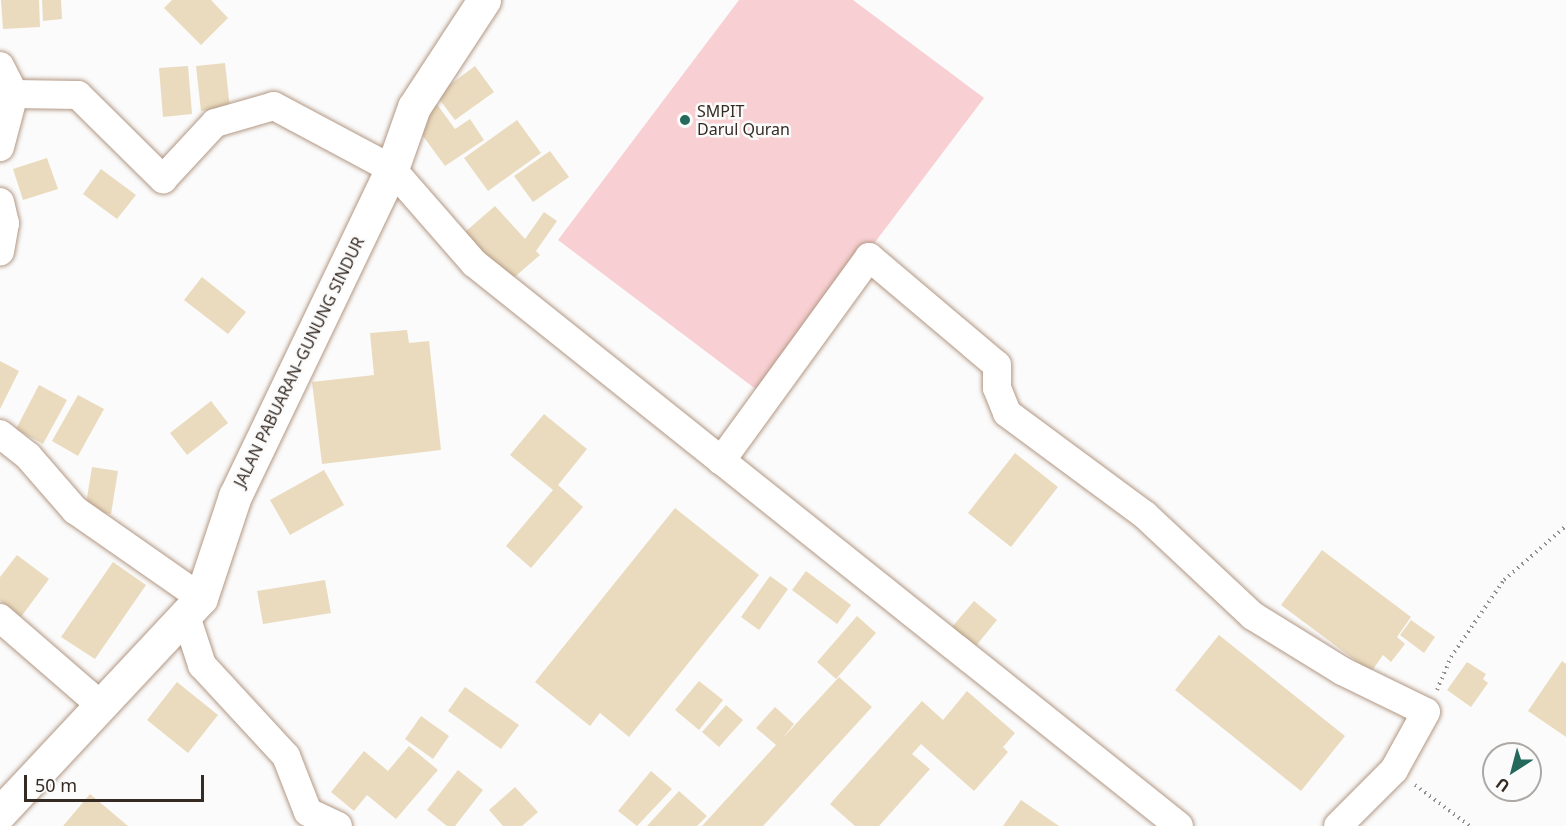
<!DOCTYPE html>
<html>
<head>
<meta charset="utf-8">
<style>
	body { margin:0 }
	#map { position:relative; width:1566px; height:826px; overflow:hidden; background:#fbfbfb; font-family:"Noto Sans",sans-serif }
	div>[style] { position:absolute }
	.green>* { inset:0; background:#f8cfd2 }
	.building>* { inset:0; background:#eadbbe }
	.path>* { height:4px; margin-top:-2px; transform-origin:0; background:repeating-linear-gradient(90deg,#948f8b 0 1.5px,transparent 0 6px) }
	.roads { filter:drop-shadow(0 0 2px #b29884) drop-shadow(0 0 2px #b29884) }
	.minor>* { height:28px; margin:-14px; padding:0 14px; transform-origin:14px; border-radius:14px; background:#fff }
	.tertiary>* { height:33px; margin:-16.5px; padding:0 16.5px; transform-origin:16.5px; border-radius:16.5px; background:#fff }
	.dots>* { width:16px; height:16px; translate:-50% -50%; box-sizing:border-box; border:3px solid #fbfbfb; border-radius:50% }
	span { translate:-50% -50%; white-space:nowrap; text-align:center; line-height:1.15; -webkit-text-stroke:5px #fbfbfb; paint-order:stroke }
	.poi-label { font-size:16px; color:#362b23 }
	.left { translate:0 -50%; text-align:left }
	.street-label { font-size:16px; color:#362b23 }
	.north { position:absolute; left:1482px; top:742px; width:60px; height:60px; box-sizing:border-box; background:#fbfbfb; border:2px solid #aca8a5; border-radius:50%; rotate:216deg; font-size:16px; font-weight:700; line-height:24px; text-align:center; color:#362b23 }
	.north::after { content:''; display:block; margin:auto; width:21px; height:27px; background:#24695b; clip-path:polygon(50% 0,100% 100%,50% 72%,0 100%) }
	.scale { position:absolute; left:24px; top:775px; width:180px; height:27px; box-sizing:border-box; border:3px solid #362b23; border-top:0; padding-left:8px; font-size:18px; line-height:21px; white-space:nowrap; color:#362b23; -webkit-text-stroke:4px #fbfbfb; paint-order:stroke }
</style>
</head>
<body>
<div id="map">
	<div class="green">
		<i style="clip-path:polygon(739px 0,853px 0,984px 98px,761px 393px,558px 240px)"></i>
	</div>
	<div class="building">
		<i style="clip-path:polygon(1px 0,39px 0,40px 27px,3px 29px)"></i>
		<i style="clip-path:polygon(42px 0,61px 0,62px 19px,43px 21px)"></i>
		<i style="clip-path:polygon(172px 0,211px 0,228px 18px,201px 45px,164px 8px)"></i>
		<i style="clip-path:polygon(225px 63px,230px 108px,201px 111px,196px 66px)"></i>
		<i style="clip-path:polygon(188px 66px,192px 114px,163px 117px,159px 68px)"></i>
		<i style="clip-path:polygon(475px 66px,494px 92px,455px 120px,436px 95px)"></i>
		<i style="clip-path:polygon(436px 103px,455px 129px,470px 119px,484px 140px,445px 166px,412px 121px)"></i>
		<i style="clip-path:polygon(517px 120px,541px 153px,488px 191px,464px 158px)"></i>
		<i style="clip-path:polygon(550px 151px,569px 177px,533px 202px,514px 176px)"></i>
		<i style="clip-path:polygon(47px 158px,58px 189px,23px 200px,13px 169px)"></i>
		<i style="clip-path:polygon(101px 169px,136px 195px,117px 219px,83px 194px)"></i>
		<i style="clip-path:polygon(495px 206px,525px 239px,544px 212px,557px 221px,536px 251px,540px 255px,510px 281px,465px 232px)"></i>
		<i style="clip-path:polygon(202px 277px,246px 312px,228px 334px,184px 300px)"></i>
		<i style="clip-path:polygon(407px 330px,409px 343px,429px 341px,441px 450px,322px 464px,312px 382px,374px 375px,370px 333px)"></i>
		<i style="clip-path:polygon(0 361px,19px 371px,0 409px)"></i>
		<i style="clip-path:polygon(39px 385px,67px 400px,43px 444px,16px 429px)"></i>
		<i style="clip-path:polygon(78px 395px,104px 409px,78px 456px,52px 441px)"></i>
		<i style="clip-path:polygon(211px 401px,228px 423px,187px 455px,170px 433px)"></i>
		<i style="clip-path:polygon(544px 414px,587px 449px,558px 485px,583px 507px,531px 568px,506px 546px,553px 490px,510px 455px)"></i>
		<i style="clip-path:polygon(1015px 453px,1058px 487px,1011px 547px,968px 513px)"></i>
		<i style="clip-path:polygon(92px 467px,118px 471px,111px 514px,85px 510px)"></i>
		<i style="clip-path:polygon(324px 470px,344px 505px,290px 535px,270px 500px)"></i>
		<i style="clip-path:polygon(675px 508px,759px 575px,629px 737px,600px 713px,590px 726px,535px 682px)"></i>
		<i style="clip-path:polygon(1322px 550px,1411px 617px,1397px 637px,1405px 644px,1391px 662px,1383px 655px,1371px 672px,1281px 605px)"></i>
		<i style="clip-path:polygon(17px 555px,49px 579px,21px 617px,0 601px,0 577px)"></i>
		<i style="clip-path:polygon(113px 562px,146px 585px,95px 659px,61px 637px)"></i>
		<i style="clip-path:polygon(806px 571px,851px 605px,837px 624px,792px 590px)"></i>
		<i style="clip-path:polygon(770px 576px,788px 589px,759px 630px,741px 617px)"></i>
		<i style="clip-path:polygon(325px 580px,331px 613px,263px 624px,257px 591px)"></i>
		<i style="clip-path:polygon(974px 601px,997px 620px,975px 647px,952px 627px)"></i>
		<i style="clip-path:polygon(857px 616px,876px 633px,836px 679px,817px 662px)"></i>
		<i style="clip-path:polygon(1411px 620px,1435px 637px,1424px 653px,1400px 635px)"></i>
		<i style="clip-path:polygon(1219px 635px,1345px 736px,1301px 791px,1175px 690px)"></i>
		<i style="clip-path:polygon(1562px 661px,1566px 664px,1566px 737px,1528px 711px)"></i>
		<i style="clip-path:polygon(1467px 662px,1486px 674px,1483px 679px,1488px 683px,1471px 707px,1447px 690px)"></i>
		<i style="clip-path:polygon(839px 677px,872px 707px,763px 826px,702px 826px,776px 745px,756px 728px,775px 707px,794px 724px,782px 739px)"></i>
		<i style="clip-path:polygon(699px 681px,723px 700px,699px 730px,675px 710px)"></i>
		<i style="clip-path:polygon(177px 682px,218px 715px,188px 753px,147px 720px)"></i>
		<i style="clip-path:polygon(465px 687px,519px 725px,501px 749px,448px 711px)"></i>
		<i style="clip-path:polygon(967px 691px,1015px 733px,1003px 747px,1008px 752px,974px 791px,921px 744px,912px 754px,930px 769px,879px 826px,855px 826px,830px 804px,922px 701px,943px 720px)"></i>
		<i style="clip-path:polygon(726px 705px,743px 720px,719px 747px,702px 732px)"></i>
		<i style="clip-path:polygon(421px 716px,449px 736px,433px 759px,405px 739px)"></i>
		<i style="clip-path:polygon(409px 746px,438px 770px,396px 819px,367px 795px,354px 811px,331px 792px,364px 751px,388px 771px)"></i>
		<i style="clip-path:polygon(458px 770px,483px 790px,455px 826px,447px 826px,427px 810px)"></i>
		<i style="clip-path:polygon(651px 771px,672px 789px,637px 826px,618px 811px)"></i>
		<i style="clip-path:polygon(515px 787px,538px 812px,522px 826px,503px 826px,489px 810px)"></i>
		<i style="clip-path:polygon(679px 791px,707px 816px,697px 826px,647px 826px)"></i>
		<i style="clip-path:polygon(90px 794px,128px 826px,63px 826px)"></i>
		<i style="clip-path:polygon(1021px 800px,1059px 826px,1003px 826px)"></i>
	</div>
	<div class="path">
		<i style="left:1437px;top:690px;width:36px;rotate:-67deg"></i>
		<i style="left:1451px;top:657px;width:93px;rotate:-55.5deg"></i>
		<i style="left:1504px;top:580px;width:82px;rotate:-41.1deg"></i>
		<i style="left:1415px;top:785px;width:69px;rotate:36.7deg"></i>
	</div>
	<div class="roads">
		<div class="minor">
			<i style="left:0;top:66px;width:31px;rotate:63deg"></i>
			<i style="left:14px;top:94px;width:55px;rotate:104.8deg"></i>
			<i style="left:14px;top:94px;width:64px;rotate:0.9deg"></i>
			<i style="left:78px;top:95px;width:120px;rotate:44.7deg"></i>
			<i style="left:163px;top:179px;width:76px;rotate:-47.1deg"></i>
			<i style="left:215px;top:123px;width:61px;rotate:-16.1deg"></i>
			<i style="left:274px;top:106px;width:134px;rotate:28.1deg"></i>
			<i style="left:392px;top:169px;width:125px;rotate:48.9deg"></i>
			<i style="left:474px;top:263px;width:902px;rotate:38.61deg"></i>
			<i style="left:0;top:202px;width:22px;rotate:77deg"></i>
			<i style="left:5px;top:223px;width:29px;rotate:100deg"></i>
			<i style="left:0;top:434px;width:36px;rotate:38deg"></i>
			<i style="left:28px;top:456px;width:72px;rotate:49deg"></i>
			<i style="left:75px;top:510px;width:154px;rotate:34.9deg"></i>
			<i style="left:721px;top:461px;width:252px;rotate:-54deg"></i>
			<i style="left:869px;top:257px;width:167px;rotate:40.2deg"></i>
			<i style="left:997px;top:365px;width:23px;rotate:90deg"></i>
			<i style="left:997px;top:388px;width:27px;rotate:68deg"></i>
			<i style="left:1007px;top:413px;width:172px;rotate:36.5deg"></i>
			<i style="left:1145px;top:515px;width:148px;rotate:43.1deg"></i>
			<i style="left:1253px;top:616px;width:105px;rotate:31.7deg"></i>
			<i style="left:1342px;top:671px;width:93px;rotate:26deg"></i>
			<i style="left:1426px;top:712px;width:66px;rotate:118.9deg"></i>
			<i style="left:1394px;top:770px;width:79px;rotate:135deg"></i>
			<i style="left:186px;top:616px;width:52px;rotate:71.9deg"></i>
			<i style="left:202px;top:665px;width:124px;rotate:47.3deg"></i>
			<i style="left:286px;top:756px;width:60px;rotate:68.6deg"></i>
			<i style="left:308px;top:812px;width:33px;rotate:25deg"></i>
			<i style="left:0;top:618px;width:130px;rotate:40.9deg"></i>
		</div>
		<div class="tertiary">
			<i style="left:0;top:813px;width:294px;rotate:-46.9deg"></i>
			<i style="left:201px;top:598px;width:108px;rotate:-71.6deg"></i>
			<i style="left:235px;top:496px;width:363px;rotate:-64.4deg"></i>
			<i style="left:392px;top:169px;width:66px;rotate:-70.5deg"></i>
			<i style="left:414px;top:107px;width:128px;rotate:-56.8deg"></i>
		</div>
	</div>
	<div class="dots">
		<i style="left:685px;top:120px;background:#24695b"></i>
	</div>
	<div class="poi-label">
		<span class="left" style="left:697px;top:120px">SMPIT<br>Darul Quran</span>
	</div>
	<div class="street-label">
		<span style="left:299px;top:362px;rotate:-64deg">JALAN PABUARAN–GUNUNG SINDUR</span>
	</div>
	<div class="north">U</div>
	<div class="scale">50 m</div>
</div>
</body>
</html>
